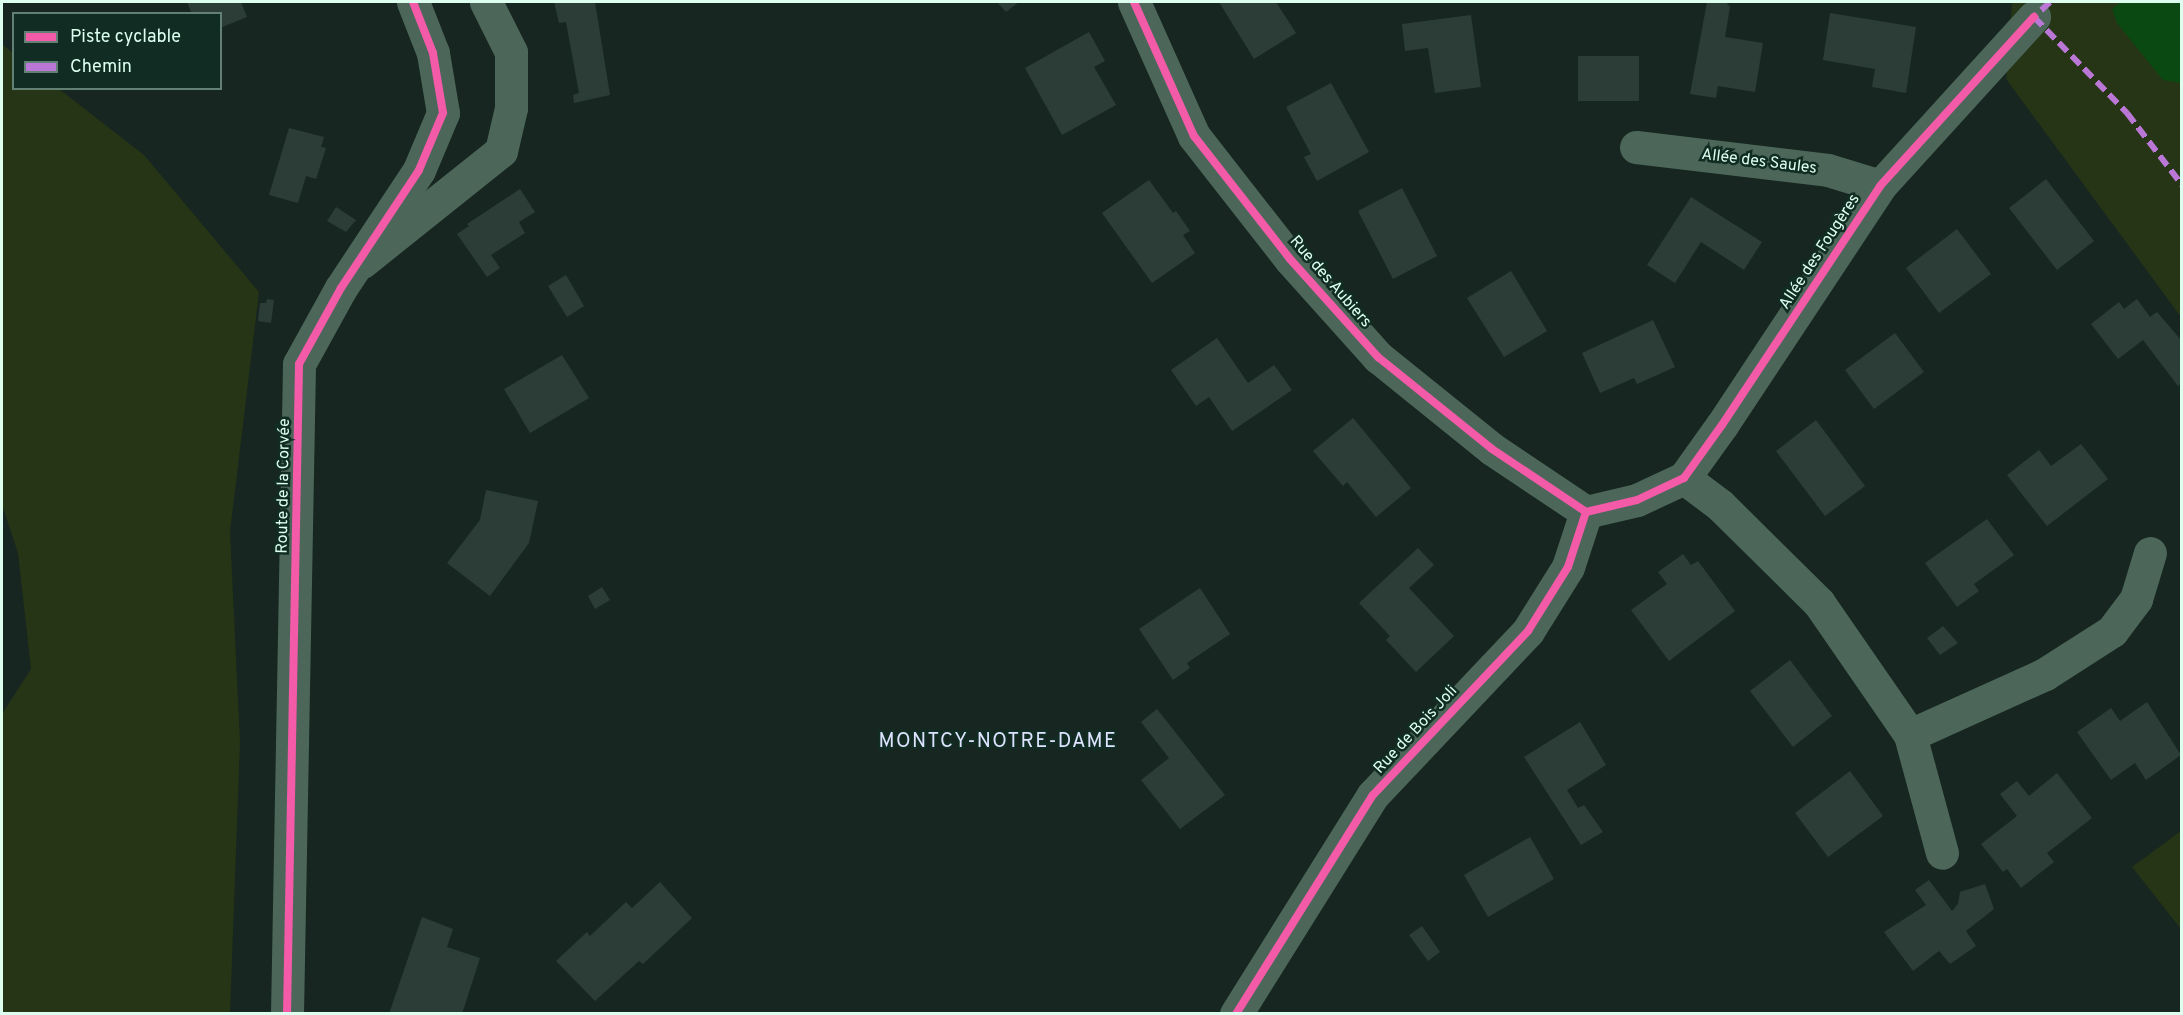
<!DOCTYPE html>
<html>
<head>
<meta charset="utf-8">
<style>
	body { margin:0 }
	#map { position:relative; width:2183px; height:1015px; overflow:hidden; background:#172621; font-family:Overpass,sans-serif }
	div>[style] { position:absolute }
	.green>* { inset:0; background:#253515 }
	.water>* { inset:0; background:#0b4912 }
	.building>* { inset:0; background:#2c3d38 }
	.minor>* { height:33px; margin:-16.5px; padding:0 16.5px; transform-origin:16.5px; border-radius:16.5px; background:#4c675a }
	.tertiary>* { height:33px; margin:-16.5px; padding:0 16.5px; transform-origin:16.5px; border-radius:16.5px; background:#4c675a }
	.quiet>* { height:6px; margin-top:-3px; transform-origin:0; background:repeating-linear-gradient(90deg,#ba77d6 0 12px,transparent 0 18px) }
	.cycleway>* { height:8px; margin:-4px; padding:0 4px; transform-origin:4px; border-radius:4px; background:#f35aa7 }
	span { translate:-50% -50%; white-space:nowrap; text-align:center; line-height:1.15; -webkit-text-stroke:5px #112c22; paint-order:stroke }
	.street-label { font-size:16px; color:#dcfff0 }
	.quarter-label { font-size:20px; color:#dee4ff; letter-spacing:1.5px }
	.frame { position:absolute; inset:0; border:3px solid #dcfff0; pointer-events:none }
	.legend { position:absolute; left:12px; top:12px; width:210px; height:78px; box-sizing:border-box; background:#112c22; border:2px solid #628074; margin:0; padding:8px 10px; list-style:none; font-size:18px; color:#dcfff0 }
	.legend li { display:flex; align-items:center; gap:12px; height:30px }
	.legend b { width:30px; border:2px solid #628074 }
</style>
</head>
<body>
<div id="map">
	<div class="green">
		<i style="clip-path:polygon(2012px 2px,2181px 2px,2181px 317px,2006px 79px)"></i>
		<i style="clip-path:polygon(2px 44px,13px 53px,14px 88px,59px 89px,144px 155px,259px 292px,230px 532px,240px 742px,230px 1013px,2px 1013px,2px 714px,31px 669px,18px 553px,2px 505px)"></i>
		<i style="clip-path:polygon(2181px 831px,2181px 929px,2132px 867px)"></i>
	</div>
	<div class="water">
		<i style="clip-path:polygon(2121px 2px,2181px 2px,2181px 83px,2163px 80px,2117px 23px,2112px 9px)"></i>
	</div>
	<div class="building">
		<i style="clip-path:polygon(187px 2px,241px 2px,247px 17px,220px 28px,220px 14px,192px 14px)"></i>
		<i style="clip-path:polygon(554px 2px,595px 2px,610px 95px,574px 103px,573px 95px,579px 93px,566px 22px,559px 23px)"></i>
		<i style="clip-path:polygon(997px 2px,1019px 2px,1006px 12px)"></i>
		<i style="clip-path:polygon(1219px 2px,1276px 2px,1296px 33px,1254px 59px)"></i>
		<i style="clip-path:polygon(1707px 2px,1726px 2px,1730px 7px,1725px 37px,1763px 43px,1755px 92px,1718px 86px,1716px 98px,1690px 94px)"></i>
		<i style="clip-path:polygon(1830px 13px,1916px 27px,1906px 93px,1872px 87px,1875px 69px,1823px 60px)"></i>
		<i style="clip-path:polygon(1471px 15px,1481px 87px,1435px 93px,1428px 48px,1405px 51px,1402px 24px)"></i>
		<i style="clip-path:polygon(1089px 32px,1105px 61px,1094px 67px,1116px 105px,1062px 135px,1025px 68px)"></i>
		<i style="clip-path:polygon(1578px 56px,1639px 56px,1639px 101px,1578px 101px)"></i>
		<i style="clip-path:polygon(1331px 83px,1369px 152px,1317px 181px,1304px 157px,1311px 154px,1286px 107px)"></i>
		<i style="clip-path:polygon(289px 128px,324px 137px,321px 147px,326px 148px,316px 179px,306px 176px,298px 203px,269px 195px)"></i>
		<i style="clip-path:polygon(2046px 179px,2094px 241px,2057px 270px,2009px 208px)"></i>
		<i style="clip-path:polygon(1149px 180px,1173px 213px,1176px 211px,1190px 231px,1183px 235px,1195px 253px,1152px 283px,1102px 213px)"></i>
		<i style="clip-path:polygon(1402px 188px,1437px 256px,1393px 279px,1358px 211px)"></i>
		<i style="clip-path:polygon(520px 189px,535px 212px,519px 222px,525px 233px,491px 255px,500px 268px,487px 277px,457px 234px,469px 226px,467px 224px)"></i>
		<i style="clip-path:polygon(1691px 197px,1762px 242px,1744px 270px,1701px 242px,1675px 283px,1647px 265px)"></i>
		<i style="clip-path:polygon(336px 207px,356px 220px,346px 232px,327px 221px)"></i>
		<i style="clip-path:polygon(1957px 229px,1991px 274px,1939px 313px,1906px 268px)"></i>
		<i style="clip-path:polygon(1511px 271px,1547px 331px,1504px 357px,1467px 298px)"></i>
		<i style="clip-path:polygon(566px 275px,584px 306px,567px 317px,548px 286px)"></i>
		<i style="clip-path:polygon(267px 299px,274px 300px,271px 323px,258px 321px,260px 303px,266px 303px)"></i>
		<i style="clip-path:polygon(2137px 299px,2150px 317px,2157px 312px,2181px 340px,2181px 383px,2178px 386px,2143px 340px,2118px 359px,2091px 324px,2119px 302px,2124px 309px)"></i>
		<i style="clip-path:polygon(1653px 320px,1675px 367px,1637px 384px,1634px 378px,1600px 393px,1582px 353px)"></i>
		<i style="clip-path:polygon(1895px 333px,1924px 372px,1874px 409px,1845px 370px)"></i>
		<i style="clip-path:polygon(1217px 338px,1248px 383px,1274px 365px,1292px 390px,1232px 431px,1209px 397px,1196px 406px,1171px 370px)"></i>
		<i style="clip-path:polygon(562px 355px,589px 398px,530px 433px,504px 389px)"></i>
		<i style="clip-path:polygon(1353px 418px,1411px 488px,1376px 517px,1347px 482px,1343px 486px,1313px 451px)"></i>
		<i style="clip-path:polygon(1816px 420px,1865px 486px,1825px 516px,1776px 451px)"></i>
		<i style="clip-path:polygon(2081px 444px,2108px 479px,2047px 526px,2007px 475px,2039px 450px,2051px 466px)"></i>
		<i style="clip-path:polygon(486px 490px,538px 501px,529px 543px,490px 596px,447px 563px,480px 520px)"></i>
		<i style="clip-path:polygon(1987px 519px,2014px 555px,1974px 584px,1979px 591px,1957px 607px,1925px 563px)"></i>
		<i style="clip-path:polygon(1418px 548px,1434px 565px,1409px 588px,1454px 636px,1416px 672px,1386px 640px,1390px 636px,1359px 603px)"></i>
		<i style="clip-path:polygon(1683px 554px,1691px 565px,1698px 561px,1735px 611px,1669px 661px,1631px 610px,1667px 584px,1658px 572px)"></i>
		<i style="clip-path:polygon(602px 587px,610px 600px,595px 609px,588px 596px)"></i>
		<i style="clip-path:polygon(1200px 588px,1230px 634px,1187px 663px,1190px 668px,1173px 680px,1139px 629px)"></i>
		<i style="clip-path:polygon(1943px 626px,1958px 643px,1940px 655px,1927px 638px)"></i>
		<i style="clip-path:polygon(1790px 660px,1832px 716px,1793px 747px,1750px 691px)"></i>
		<i style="clip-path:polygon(2147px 702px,2181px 755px,2146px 780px,2135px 763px,2111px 780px,2077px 732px,2111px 708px,2120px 721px)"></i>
		<i style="clip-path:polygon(1157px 709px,1225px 795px,1180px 829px,1141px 780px,1169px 758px,1141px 722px)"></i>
		<i style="clip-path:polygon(1580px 722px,1606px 765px,1567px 790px,1578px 808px,1584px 805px,1603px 832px,1581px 845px,1524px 757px)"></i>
		<i style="clip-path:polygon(1850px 771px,1883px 816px,1828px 857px,1795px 813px)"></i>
		<i style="clip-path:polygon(2057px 773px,2092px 818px,2047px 853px,2054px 862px,2021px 888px,2007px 869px,2003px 872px,1981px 844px,2017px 816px,2000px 794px,2017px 781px,2029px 796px)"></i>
		<i style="clip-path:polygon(1530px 837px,1554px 879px,1488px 917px,1464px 875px)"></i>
		<i style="clip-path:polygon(1929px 880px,1952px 911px,1958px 904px,1960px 892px,1985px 884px,1994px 909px,1966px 931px,1976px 946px,1950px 964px,1939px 951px,1913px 971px,1884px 932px,1926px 905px,1915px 890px)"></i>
		<i style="clip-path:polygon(660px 882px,692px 918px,643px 964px,639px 961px,595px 1001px,556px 961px,587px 932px,590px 936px,626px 902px,632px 908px)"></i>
		<i style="clip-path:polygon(422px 917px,453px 929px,447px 947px,480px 958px,462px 1014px,389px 1014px)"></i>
		<i style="clip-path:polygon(1422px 926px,1440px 952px,1428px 961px,1409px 935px)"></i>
	</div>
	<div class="minor">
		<i style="left:1134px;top:2px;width:147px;rotate:65.9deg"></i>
		<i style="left:1194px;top:136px;width:156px;rotate:52deg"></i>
		<i style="left:1290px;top:259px;width:132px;rotate:48.1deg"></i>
		<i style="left:1378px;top:357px;width:146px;rotate:38.9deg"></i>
		<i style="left:1492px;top:449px;width:113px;rotate:33.8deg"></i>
		<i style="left:1636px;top:147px;width:193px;rotate:6.8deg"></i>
		<i style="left:1828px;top:170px;width:54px;rotate:17.1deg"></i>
		<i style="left:362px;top:262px;width:178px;rotate:-38.6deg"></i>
		<i style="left:501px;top:151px;width:44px;rotate:-76.9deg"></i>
		<i style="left:511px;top:108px;width:56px;rotate:-90deg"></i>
		<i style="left:511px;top:52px;width:56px;rotate:-116.6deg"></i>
		<i style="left:1684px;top:478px;width:45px;rotate:36.9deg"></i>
		<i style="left:1720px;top:505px;width:139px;rotate:44.7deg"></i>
		<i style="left:1819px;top:603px;width:160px;rotate:55.4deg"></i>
		<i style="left:1910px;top:735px;width:122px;rotate:74.8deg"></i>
		<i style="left:1910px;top:735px;width:148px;rotate:-24.3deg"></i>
		<i style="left:2045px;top:674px;width:80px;rotate:-32.7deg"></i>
		<i style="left:2112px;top:631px;width:40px;rotate:-53deg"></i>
		<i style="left:2136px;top:599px;width:48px;rotate:-73.1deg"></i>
		<i style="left:1236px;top:1014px;width:258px;rotate:-58deg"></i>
		<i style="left:1373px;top:795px;width:226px;rotate:-46.6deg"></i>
		<i style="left:1528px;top:631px;width:75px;rotate:-58deg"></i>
		<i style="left:1568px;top:567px;width:58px;rotate:-71.9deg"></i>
		<i style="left:1586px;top:512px;width:52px;rotate:-13.2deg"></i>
		<i style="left:1637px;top:500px;width:52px;rotate:-25.1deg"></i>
		<i style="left:1684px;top:478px;width:65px;rotate:-54.4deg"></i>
		<i style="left:1722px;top:425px;width:287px;rotate:-56.5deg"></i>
		<i style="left:1880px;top:186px;width:229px;rotate:-47.7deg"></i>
	</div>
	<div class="tertiary">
		<i style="left:287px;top:1014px;width:650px;rotate:-88.94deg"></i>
		<i style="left:299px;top:364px;width:87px;rotate:-61.1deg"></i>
		<i style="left:341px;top:288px;width:141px;rotate:-56.5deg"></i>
		<i style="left:419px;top:170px;width:62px;rotate:-67.2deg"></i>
		<i style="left:443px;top:113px;width:61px;rotate:-99.5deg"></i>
		<i style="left:433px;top:53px;width:55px;rotate:-111.4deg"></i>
	</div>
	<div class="quiet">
		<i style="left:2050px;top:2px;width:22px;rotate:137deg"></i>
		<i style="left:2034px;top:17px;width:134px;rotate:45.9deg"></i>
		<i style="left:2127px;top:113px;width:91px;rotate:52.6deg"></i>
	</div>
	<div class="cycleway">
		<i style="left:1134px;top:2px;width:147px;rotate:65.9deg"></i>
		<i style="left:1194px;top:136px;width:156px;rotate:52deg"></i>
		<i style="left:1290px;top:259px;width:132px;rotate:48.1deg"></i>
		<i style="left:1378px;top:357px;width:146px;rotate:38.9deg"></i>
		<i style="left:1492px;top:449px;width:113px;rotate:33.8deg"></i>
		<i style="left:287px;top:1014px;width:650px;rotate:-88.94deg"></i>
		<i style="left:299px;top:364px;width:87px;rotate:-61.1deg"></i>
		<i style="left:341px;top:288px;width:141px;rotate:-56.5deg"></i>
		<i style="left:419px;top:170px;width:62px;rotate:-67.2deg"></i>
		<i style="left:443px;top:113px;width:61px;rotate:-99.5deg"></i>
		<i style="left:433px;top:53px;width:55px;rotate:-111.4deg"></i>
		<i style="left:1236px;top:1014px;width:258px;rotate:-58deg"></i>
		<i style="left:1373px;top:795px;width:226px;rotate:-46.6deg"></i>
		<i style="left:1528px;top:631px;width:75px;rotate:-58deg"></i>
		<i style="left:1568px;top:567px;width:58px;rotate:-71.9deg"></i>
		<i style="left:1586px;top:512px;width:52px;rotate:-13.2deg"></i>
		<i style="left:1637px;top:500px;width:52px;rotate:-25.1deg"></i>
		<i style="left:1684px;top:478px;width:65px;rotate:-54.4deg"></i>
		<i style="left:1722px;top:425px;width:287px;rotate:-56.5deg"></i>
		<i style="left:1880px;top:186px;width:229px;rotate:-47.7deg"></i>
	</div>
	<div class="street-label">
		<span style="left:1759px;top:162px;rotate:7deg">Allée des Saules</span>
		<span style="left:1820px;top:252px;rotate:-57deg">Allée des Fougères</span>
		<span style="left:1330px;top:282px;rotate:49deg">Rue des Aubiers</span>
		<span style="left:284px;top:486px;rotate:-89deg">Route de la Corvée</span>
		<span style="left:1416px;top:730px;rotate:-47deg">Rue de Bois Joli</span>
	</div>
	<div class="quarter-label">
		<span style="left:998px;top:742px">MONTCY-NOTRE-DAME</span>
	</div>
	<div class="frame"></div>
	<ul class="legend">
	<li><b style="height:8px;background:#f35aa7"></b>Piste cyclable</li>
	<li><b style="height:8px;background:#ba77d6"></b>Chemin</li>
	</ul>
</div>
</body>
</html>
